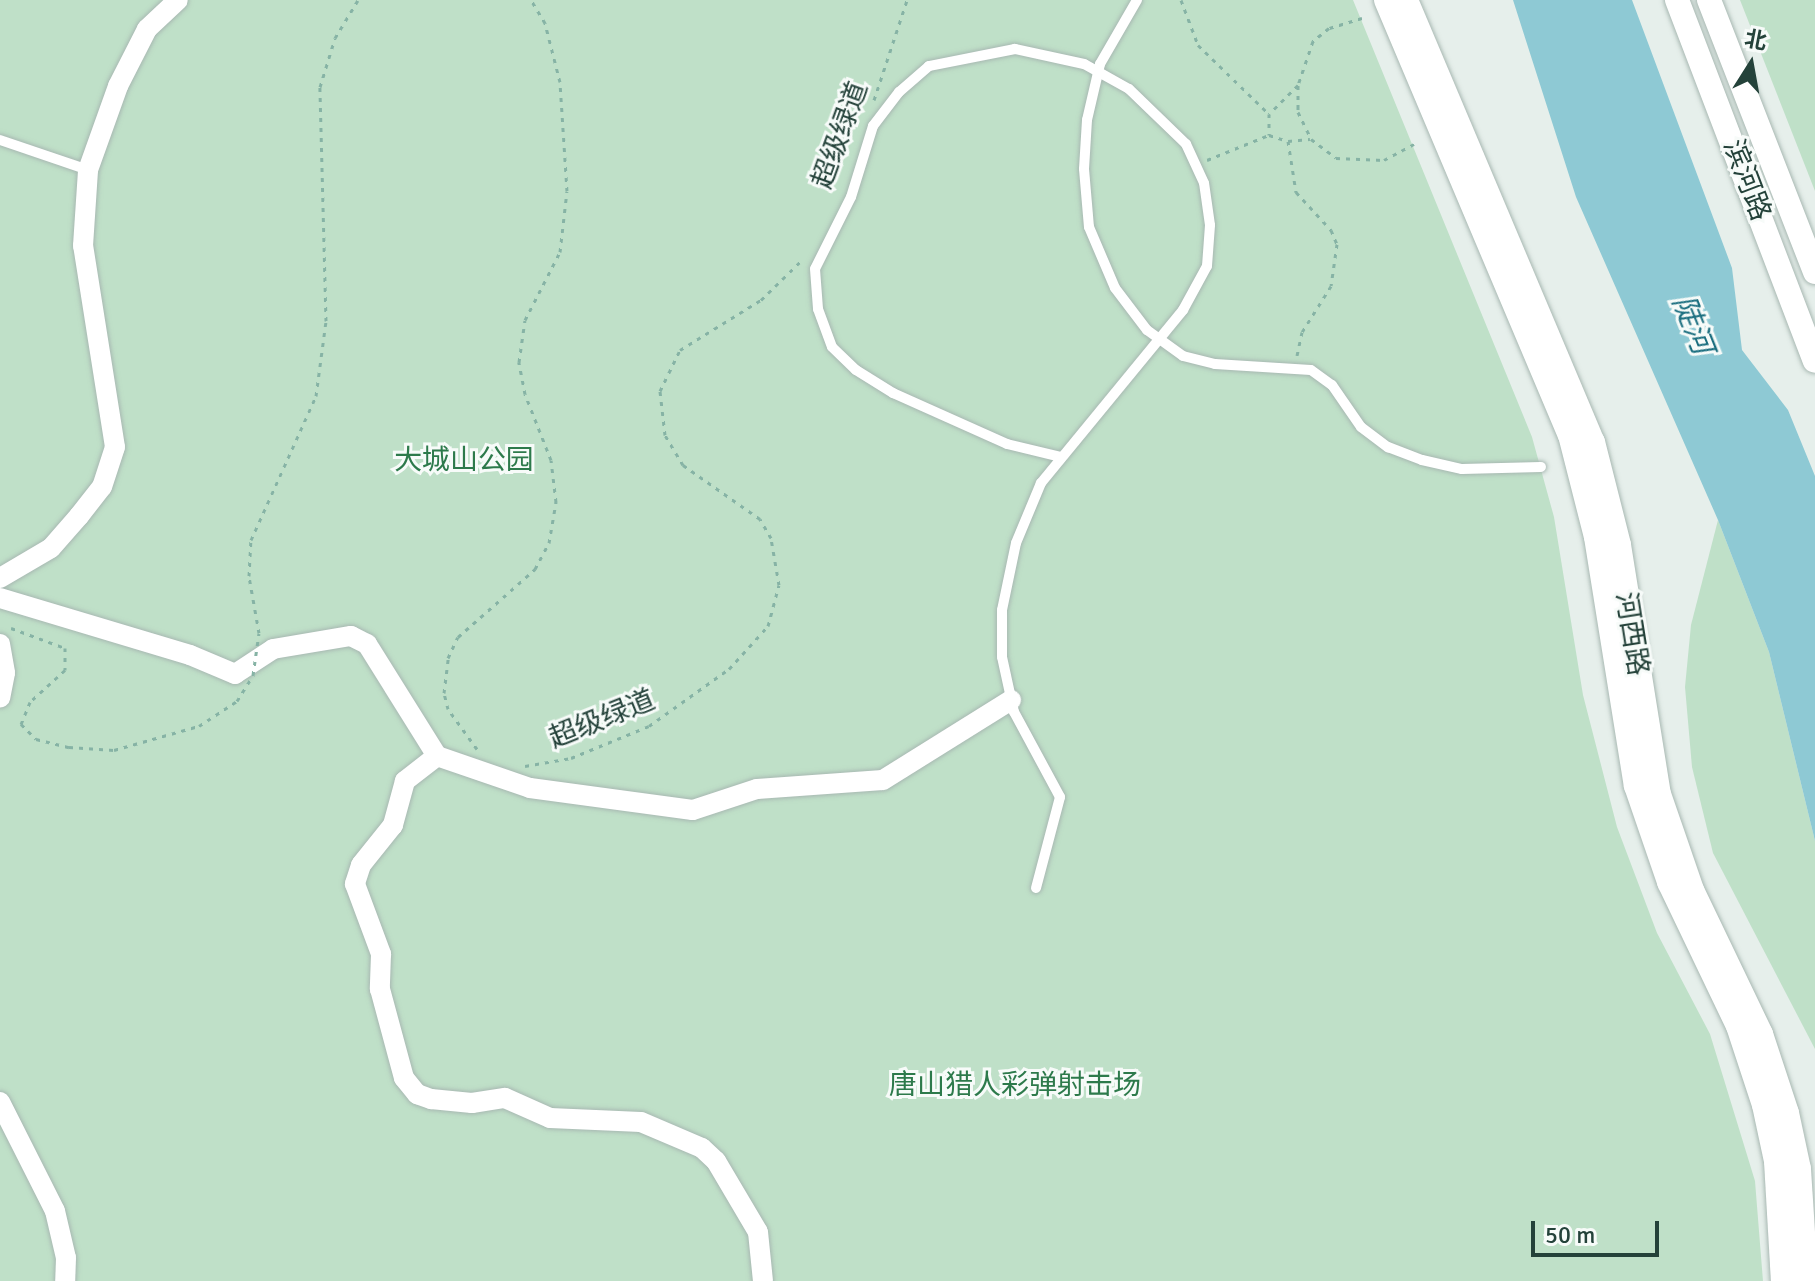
<!DOCTYPE html>
<html>
<head>
<meta charset="utf-8">
<style>
	body { margin:0 }
	#map { position:relative; width:1815px; height:1281px; overflow:hidden; background:#e6efeb; font-family:Signika,"Noto Sans SC",sans-serif }
	div>[style] { position:absolute }
	.green>* { inset:0; background:#bfe0c8 }
	.water>* { inset:0; background:#8ec9d4 }
	.path>* { height:3px; margin-top:-1.5px; transform-origin:0; background:repeating-linear-gradient(90deg,#86b3a5 0 4px,transparent 0 10px) }
	.roads { filter:drop-shadow(0 0 2px #a8b8b2) drop-shadow(0 0 2px #a8b8b2) }
	.lane>* { height:10px; margin:-5px; padding:0 5px; transform-origin:5px; border-radius:5px; background:#fff }
	.street>* { height:20px; margin:-10px; padding:0 10px; transform-origin:10px; border-radius:10px; background:#fff }
	.secondary>* { height:24px; margin:-12px; padding:0 12px; transform-origin:12px; border-radius:12px; background:#fff }
	.path-bridge>* { height:3px; margin-top:-1.5px; transform-origin:0; background:repeating-linear-gradient(90deg,#86b3a5 0 4px,transparent 0 10px) }
	span { translate:-50% -50%; white-space:nowrap; text-align:center; line-height:1.15; -webkit-text-stroke:6px #f7fbf9; paint-order:stroke }
	.street-label { font-size:28px; color:#24423a }
	.park-label { font-size:28px; color:#2d7a4b }
	.water-label { font-size:30px; color:#1c6f80; font-style:italic }
	.north { position:absolute; left:1711px; top:24px; width:80px; height:80px; -webkit-text-stroke:6px #f7fbf9; paint-order:stroke; rotate:11deg; font-size:22px; font-weight:700; line-height:32px; text-align:center; color:#24423a }
	.north::after { content:''; display:block; margin:auto; width:28px; height:36px; background:#24423a; clip-path:polygon(50% 0,100% 100%,50% 72%,0 100%) }
	.scale { position:absolute; left:1531px; top:1221px; width:128px; height:36px; box-sizing:border-box; border:4px solid #24423a; border-top:0; padding-left:10px; font-size:24px; line-height:28px; white-space:nowrap; color:#24423a; -webkit-text-stroke:6px #f7fbf9; paint-order:stroke }
</style>
</head>
<body>
<div id="map">
	<div class="green">
		<i style="clip-path:polygon(0 0,1353px 0,1532px 437px,1554px 517px,1583px 695px,1617px 827px,1657px 933px,1710px 1034px,1755px 1181px,1763px 1281px,0 1281px)"></i>
		<i style="clip-path:polygon(1740px 0,1815px 0,1815px 191px)"></i>
		<i style="clip-path:polygon(1718px 520px,1769px 652px,1815px 841px,1815px 1049px,1713px 853px,1692px 767px,1685px 687px,1691px 625px)"></i>
	</div>
	<div class="water">
		<i style="clip-path:polygon(1513px 0,1632px 0,1732px 268px,1742px 350px,1788px 410px,1815px 476px,1815px 841px,1769px 652px,1718px 520px,1576px 197px)"></i>
	</div>
	<div class="path">
		<i style="left:1181px;top:0;width:48px;rotate:69.3deg"></i>
		<i style="left:1198px;top:45px;width:99px;rotate:44.2deg"></i>
		<i style="left:1362px;top:18px;width:34px;rotate:163deg"></i>
		<i style="left:1329px;top:28px;width:21px;rotate:141deg"></i>
		<i style="left:1313px;top:41px;width:46px;rotate:108.8deg"></i>
		<i style="left:1298px;top:85px;width:27px;rotate:90deg"></i>
		<i style="left:1298px;top:112px;width:30px;rotate:64deg"></i>
		<i style="left:1311px;top:139px;width:31px;rotate:37deg"></i>
		<i style="left:1336px;top:158px;width:48px;rotate:2.4deg"></i>
		<i style="left:1384px;top:160px;width:34px;rotate:-28deg"></i>
		<i style="left:1298px;top:85px;width:41px;rotate:135deg"></i>
		<i style="left:1269px;top:114px;width:21px;rotate:90deg"></i>
		<i style="left:1269px;top:135px;width:20px;rotate:18deg"></i>
		<i style="left:1288px;top:141px;width:22px;rotate:-5deg"></i>
		<i style="left:874px;top:100px;width:105px;rotate:-71.7deg"></i>
		<i style="left:1288px;top:141px;width:52px;rotate:81.1deg"></i>
		<i style="left:1296px;top:192px;width:52px;rotate:47.4deg"></i>
		<i style="left:1331px;top:230px;width:15px;rotate:67deg"></i>
		<i style="left:1337px;top:244px;width:42px;rotate:98.1deg"></i>
		<i style="left:1331px;top:286px;width:54px;rotate:122.2deg"></i>
		<i style="left:1302px;top:332px;width:24px;rotate:102deg"></i>
		<i style="left:1207px;top:160px;width:67px;rotate:-22deg"></i>
		<i style="left:11px;top:628px;width:58px;rotate:20.3deg"></i>
		<i style="left:65px;top:648px;width:22px;rotate:90deg"></i>
		<i style="left:65px;top:670px;width:47px;rotate:137.6deg"></i>
		<i style="left:30px;top:702px;width:24px;rotate:112deg"></i>
		<i style="left:21px;top:724px;width:21px;rotate:45deg"></i>
		<i style="left:36px;top:739px;width:34px;rotate:14deg"></i>
		<i style="left:477px;top:749px;width:49px;rotate:-125.9deg"></i>
		<i style="left:448px;top:709px;width:16px;rotate:-104deg"></i>
		<i style="left:444px;top:693px;width:35px;rotate:-83deg"></i>
		<i style="left:448px;top:658px;width:23px;rotate:-65deg"></i>
		<i style="left:458px;top:637px;width:103px;rotate:-41.4deg"></i>
		<i style="left:535px;top:569px;width:30px;rotate:-62deg"></i>
		<i style="left:549px;top:543px;width:42px;rotate:-80.3deg"></i>
		<i style="left:556px;top:502px;width:42px;rotate:-96.8deg"></i>
		<i style="left:551px;top:460px;width:71px;rotate:-111.5deg"></i>
		<i style="left:525px;top:394px;width:33px;rotate:-101deg"></i>
		<i style="left:519px;top:362px;width:42px;rotate:-81.9deg"></i>
		<i style="left:525px;top:320px;width:76px;rotate:-62.8deg"></i>
		<i style="left:560px;top:252px;width:61px;rotate:-83.5deg"></i>
		<i style="left:567px;top:191px;width:109px;rotate:-93.7deg"></i>
		<i style="left:560px;top:82px;width:61px;rotate:-104.3deg"></i>
		<i style="left:545px;top:23px;width:27px;rotate:-121deg"></i>
		<i style="left:525px;top:766px;width:47px;rotate:-9.9deg"></i>
		<i style="left:571px;top:758px;width:84px;rotate:-22.3deg"></i>
		<i style="left:649px;top:726px;width:98px;rotate:-35.5deg"></i>
		<i style="left:729px;top:669px;width:58px;rotate:-47.8deg"></i>
		<i style="left:768px;top:626px;width:42px;rotate:-75deg"></i>
		<i style="left:779px;top:585px;width:48px;rotate:-99.7deg"></i>
		<i style="left:771px;top:538px;width:22px;rotate:-120deg"></i>
		<i style="left:760px;top:519px;width:94px;rotate:-145deg"></i>
		<i style="left:683px;top:465px;width:35px;rotate:-121deg"></i>
		<i style="left:665px;top:435px;width:44px;rotate:-96.5deg"></i>
		<i style="left:660px;top:391px;width:46px;rotate:-64deg"></i>
		<i style="left:680px;top:350px;width:95px;rotate:-31.7deg"></i>
		<i style="left:761px;top:300px;width:59px;rotate:-44.3deg"></i>
	</div>
	<div class="roads">
		<div class="lane">
			<i style="left:1137px;top:0;width:74px;rotate:120deg"></i>
			<i style="left:1100px;top:64px;width:57px;rotate:103.1deg"></i>
			<i style="left:1087px;top:120px;width:49px;rotate:93.5deg"></i>
			<i style="left:1084px;top:169px;width:58px;rotate:85.1deg"></i>
			<i style="left:1089px;top:227px;width:66px;rotate:66.9deg"></i>
			<i style="left:1115px;top:288px;width:53px;rotate:52.7deg"></i>
			<i style="left:1147px;top:330px;width:44px;rotate:35.8deg"></i>
			<i style="left:1183px;top:356px;width:33px;rotate:14deg"></i>
			<i style="left:1215px;top:364px;width:96px;rotate:3.6deg"></i>
			<i style="left:1311px;top:370px;width:26px;rotate:36deg"></i>
			<i style="left:1332px;top:385px;width:51px;rotate:55.4deg"></i>
			<i style="left:1361px;top:427px;width:34px;rotate:37deg"></i>
			<i style="left:1388px;top:447px;width:36px;rotate:21deg"></i>
			<i style="left:1422px;top:460px;width:41px;rotate:12.7deg"></i>
			<i style="left:1462px;top:469px;width:79px;rotate:-1.5deg"></i>
			<i style="left:0;top:140px;width:93px;rotate:18.8deg"></i>
			<i style="left:1036px;top:888px;width:94px;rotate:-75.2deg"></i>
			<i style="left:1060px;top:797px;width:97px;rotate:-118.4deg"></i>
			<i style="left:1014px;top:712px;width:56px;rotate:-102.3deg"></i>
			<i style="left:1002px;top:657px;width:47px;rotate:-90deg"></i>
			<i style="left:1002px;top:610px;width:68px;rotate:-78.2deg"></i>
			<i style="left:1016px;top:543px;width:65px;rotate:-67.4deg"></i>
			<i style="left:1041px;top:483px;width:224px;rotate:-50.6deg"></i>
			<i style="left:1183px;top:310px;width:50px;rotate:-61.4deg"></i>
			<i style="left:1207px;top:266px;width:41px;rotate:-85.8deg"></i>
			<i style="left:1210px;top:225px;width:42px;rotate:-98.1deg"></i>
			<i style="left:1204px;top:183px;width:43px;rotate:-114.8deg"></i>
			<i style="left:1186px;top:144px;width:79px;rotate:-136deg"></i>
			<i style="left:1129px;top:89px;width:51px;rotate:-150.9deg"></i>
			<i style="left:1084px;top:64px;width:71px;rotate:-167.7deg"></i>
			<i style="left:1015px;top:49px;width:88px;rotate:168.8deg"></i>
			<i style="left:929px;top:66px;width:40px;rotate:139deg"></i>
			<i style="left:899px;top:92px;width:43px;rotate:127.4deg"></i>
			<i style="left:873px;top:126px;width:74px;rotate:107.2deg"></i>
			<i style="left:851px;top:197px;width:80px;rotate:116.6deg"></i>
			<i style="left:815px;top:269px;width:40px;rotate:85.7deg"></i>
			<i style="left:818px;top:309px;width:40px;rotate:69.8deg"></i>
			<i style="left:832px;top:347px;width:33px;rotate:44deg"></i>
			<i style="left:856px;top:370px;width:44px;rotate:31.9deg"></i>
			<i style="left:893px;top:393px;width:125px;rotate:24.1deg"></i>
			<i style="left:1007px;top:444px;width:56px;rotate:13.5deg"></i>
		</div>
		<div class="street">
			<i style="left:0;top:578px;width:59px;rotate:-30.5deg"></i>
			<i style="left:51px;top:548px;width:43px;rotate:-48.8deg"></i>
			<i style="left:79px;top:516px;width:37px;rotate:-52deg"></i>
			<i style="left:102px;top:487px;width:42px;rotate:-72deg"></i>
			<i style="left:115px;top:447px;width:204px;rotate:-99deg"></i>
			<i style="left:83px;top:246px;width:76px;rotate:-86.2deg"></i>
			<i style="left:88px;top:170px;width:89px;rotate:-70.3deg"></i>
			<i style="left:118px;top:86px;width:64px;rotate:-63deg"></i>
			<i style="left:147px;top:29px;width:42px;rotate:-43.1deg"></i>
			<i style="left:0;top:598px;width:198px;rotate:16.7deg"></i>
			<i style="left:190px;top:655px;width:49px;rotate:22.9deg"></i>
			<i style="left:235px;top:674px;width:45px;rotate:-33.3deg"></i>
			<i style="left:273px;top:649px;width:79px;rotate:-9.5deg"></i>
			<i style="left:351px;top:636px;width:18px;rotate:27deg"></i>
			<i style="left:367px;top:644px;width:132px;rotate:58deg"></i>
			<i style="left:437px;top:756px;width:98px;rotate:19deg"></i>
			<i style="left:530px;top:788px;width:164px;rotate:7.7deg"></i>
			<i style="left:693px;top:810px;width:67px;rotate:-18.2deg"></i>
			<i style="left:757px;top:789px;width:126px;rotate:-4.1deg"></i>
			<i style="left:883px;top:780px;width:151px;rotate:-32deg"></i>
			<i style="left:0;top:644px;width:29px;rotate:80deg"></i>
			<i style="left:5px;top:673px;width:25px;rotate:101deg"></i>
			<i style="left:437px;top:756px;width:41px;rotate:142deg"></i>
			<i style="left:405px;top:781px;width:46px;rotate:105.3deg"></i>
			<i style="left:393px;top:825px;width:51px;rotate:128.7deg"></i>
			<i style="left:361px;top:865px;width:20px;rotate:108deg"></i>
			<i style="left:355px;top:884px;width:75px;rotate:69.6deg"></i>
			<i style="left:381px;top:954px;width:35px;rotate:92deg"></i>
			<i style="left:380px;top:989px;width:92px;rotate:74.9deg"></i>
			<i style="left:404px;top:1078px;width:21px;rotate:51deg"></i>
			<i style="left:417px;top:1094px;width:15px;rotate:20deg"></i>
			<i style="left:431px;top:1099px;width:41px;rotate:5.6deg"></i>
			<i style="left:472px;top:1103px;width:33px;rotate:-9deg"></i>
			<i style="left:505px;top:1098px;width:49px;rotate:24deg"></i>
			<i style="left:550px;top:1118px;width:91px;rotate:2.5deg"></i>
			<i style="left:641px;top:1122px;width:66px;rotate:23.1deg"></i>
			<i style="left:702px;top:1148px;width:19px;rotate:43deg"></i>
			<i style="left:716px;top:1161px;width:82px;rotate:59.4deg"></i>
			<i style="left:758px;top:1232px;width:49px;rotate:84.2deg"></i>
			<i style="left:0;top:1102px;width:122px;rotate:63.2deg"></i>
			<i style="left:55px;top:1211px;width:48px;rotate:76.8deg"></i>
			<i style="left:66px;top:1258px;width:23px;rotate:92deg"></i>
		</div>
		<div class="secondary">
			<i style="left:1386px;top:0;width:472px;rotate:67.1deg"></i>
			<i style="left:1570px;top:435px;width:105px;rotate:75.7deg"></i>
			<i style="left:1596px;top:537px;width:252px;rotate:80.9deg"></i>
			<i style="left:1636px;top:786px;width:102px;rotate:71deg"></i>
			<i style="left:1669px;top:882px;width:160px;rotate:64.4deg"></i>
			<i style="left:1738px;top:1026px;width:83px;rotate:71.8deg"></i>
			<i style="left:1764px;top:1105px;width:57px;rotate:77.9deg"></i>
			<i style="left:1776px;top:1161px;width:120px;rotate:86.7deg"></i>
			<i style="left:1406px;top:0;width:480px;rotate:67.1deg"></i>
			<i style="left:1593px;top:442px;width:106px;rotate:75.8deg"></i>
			<i style="left:1619px;top:545px;width:252px;rotate:80.9deg"></i>
			<i style="left:1659px;top:794px;width:102px;rotate:71deg"></i>
			<i style="left:1692px;top:890px;width:160px;rotate:64.4deg"></i>
			<i style="left:1761px;top:1034px;width:83px;rotate:71.8deg"></i>
			<i style="left:1787px;top:1113px;width:57px;rotate:77.9deg"></i>
			<i style="left:1799px;top:1169px;width:112px;rotate:86.4deg"></i>
			<i style="left:1677px;top:0;width:386px;rotate:69.1deg"></i>
			<i style="left:1709px;top:0;width:292px;rotate:68.7deg"></i>
		</div>
	</div>
	<div class="path-bridge">
		<i style="left:69px;top:747px;width:45px;rotate:3.8deg"></i>
		<i style="left:114px;top:750px;width:88px;rotate:-15.8deg"></i>
		<i style="left:199px;top:726px;width:45px;rotate:-33.3deg"></i>
		<i style="left:237px;top:701px;width:31px;rotate:-58deg"></i>
		<i style="left:253px;top:675px;width:42px;rotate:-81.9deg"></i>
		<i style="left:259px;top:633px;width:58px;rotate:-100deg"></i>
		<i style="left:249px;top:576px;width:36px;rotate:-87deg"></i>
		<i style="left:251px;top:540px;width:158px;rotate:-65.7deg"></i>
		<i style="left:316px;top:396px;width:76px;rotate:-82.4deg"></i>
		<i style="left:326px;top:321px;width:234px;rotate:-91.5deg"></i>
		<i style="left:320px;top:87px;width:51px;rotate:-73deg"></i>
		<i style="left:335px;top:38px;width:44px;rotate:-58.8deg"></i>
	</div>
	<div class="street-label">
		<span style="left:840px;top:135px;rotate:-70deg">超级绿道</span>
		<span style="left:1747px;top:180px;rotate:69deg">滨河路</span>
		<span style="left:1632px;top:634px;rotate:81deg">河西路</span>
		<span style="left:602px;top:719px;rotate:-22deg">超级绿道</span>
	</div>
	<div class="park-label">
		<span style="left:464px;top:460px">大城山公园</span>
		<span style="left:1015px;top:1085px">唐山猎人彩弹射击场</span>
	</div>
	<div class="water-label">
		<span style="left:1692px;top:325px;rotate:68deg">陡河</span>
	</div>
	<div class="north">北</div>
	<div class="scale">50 m</div>
</div>
</body>
</html>
